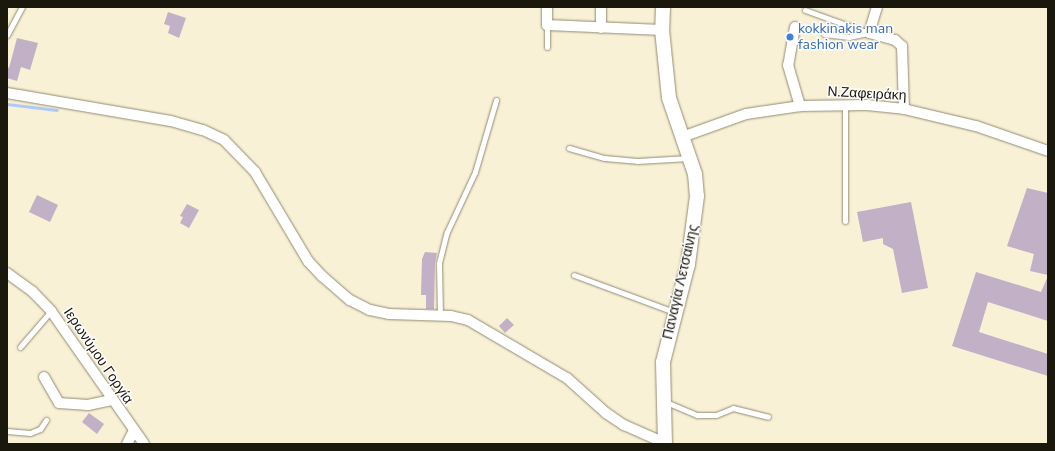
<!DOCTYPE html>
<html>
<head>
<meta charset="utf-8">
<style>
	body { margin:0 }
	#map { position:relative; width:1055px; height:451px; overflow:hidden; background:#f9f1d6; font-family:"Nunito Sans",sans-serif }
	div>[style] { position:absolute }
	.stream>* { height:3px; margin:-1.5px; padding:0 1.5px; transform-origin:1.5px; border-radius:1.5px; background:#accafa }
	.building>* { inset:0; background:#c2b0c6 }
	.roads { filter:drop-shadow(0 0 1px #928b72) drop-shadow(0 0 1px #928b72) }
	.service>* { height:5px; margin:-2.5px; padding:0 2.5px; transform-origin:2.5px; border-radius:2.5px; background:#fff }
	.minor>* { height:10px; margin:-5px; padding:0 5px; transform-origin:5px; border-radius:5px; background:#fff }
	.secondary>* { height:14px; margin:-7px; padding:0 7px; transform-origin:7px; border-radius:7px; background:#fff }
	.dots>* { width:11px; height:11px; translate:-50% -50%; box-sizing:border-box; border:2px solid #fefefe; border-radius:50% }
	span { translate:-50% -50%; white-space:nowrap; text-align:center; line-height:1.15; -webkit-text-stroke:3px #fefefe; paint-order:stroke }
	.shop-label { font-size:14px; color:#366cbe }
	.left { translate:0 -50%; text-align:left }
	.street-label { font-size:14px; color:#1a170d }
	.frame { position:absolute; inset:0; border:8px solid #1a170d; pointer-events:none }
</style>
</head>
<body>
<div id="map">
	<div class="stream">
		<i style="left:7px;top:104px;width:50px;rotate:6.8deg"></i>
	</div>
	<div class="building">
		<i style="clip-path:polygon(168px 12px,186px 18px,179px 38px,168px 33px,170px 26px,164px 24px)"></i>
		<i style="clip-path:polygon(17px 38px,38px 43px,30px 70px,21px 67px,17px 81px,7px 78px,7px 67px,9px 68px)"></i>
		<i style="clip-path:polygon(1027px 188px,1048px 193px,1048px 275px,1030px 271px,1034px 254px,1007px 246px)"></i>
		<i style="clip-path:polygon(37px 195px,58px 205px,50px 222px,29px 212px)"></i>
		<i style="clip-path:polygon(911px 202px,928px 288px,902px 293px,893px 249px,883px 244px,883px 238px,863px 242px,857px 212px)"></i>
		<i style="clip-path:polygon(187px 204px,199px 210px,189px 228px,180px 223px,183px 217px,180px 216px)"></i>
		<i style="clip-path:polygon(425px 252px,437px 253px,435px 264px,434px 309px,426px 309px,426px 295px,421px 295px,422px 259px)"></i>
		<i style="clip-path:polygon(976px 272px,1041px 292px,1048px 276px,1048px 321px,988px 302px,979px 332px,1048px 354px,1048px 376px,952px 346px)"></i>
		<i style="clip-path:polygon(507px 318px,514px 325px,505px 333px,499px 326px)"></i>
		<i style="clip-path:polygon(89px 413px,104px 424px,97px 434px,82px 422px)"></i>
	</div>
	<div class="roads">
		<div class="service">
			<i style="left:805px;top:10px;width:68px;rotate:19.8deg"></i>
			<i style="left:824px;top:34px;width:25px;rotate:7deg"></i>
			<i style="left:849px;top:37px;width:19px;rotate:-12deg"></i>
			<i style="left:7px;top:35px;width:32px;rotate:-62deg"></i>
			<i style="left:547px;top:47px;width:22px;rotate:-90deg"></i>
			<i style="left:845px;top:105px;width:116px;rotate:90deg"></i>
			<i style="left:569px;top:148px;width:36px;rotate:16deg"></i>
			<i style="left:604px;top:158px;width:33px;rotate:5deg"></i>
			<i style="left:637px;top:161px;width:52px;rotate:-3.3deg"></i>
			<i style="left:574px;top:275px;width:107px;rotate:20.3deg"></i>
			<i style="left:440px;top:316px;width:53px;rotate:-91.1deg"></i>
			<i style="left:439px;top:263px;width:32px;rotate:-76deg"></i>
			<i style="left:447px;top:232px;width:66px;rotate:-65deg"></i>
			<i style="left:475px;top:172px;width:75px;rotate:-73.7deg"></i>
			<i style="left:20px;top:347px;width:48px;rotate:-49.3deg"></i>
			<i style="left:666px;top:402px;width:34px;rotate:23deg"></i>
			<i style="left:697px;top:415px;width:19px"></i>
			<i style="left:716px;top:415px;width:18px;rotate:-22deg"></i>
			<i style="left:733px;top:408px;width:36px;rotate:14deg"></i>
			<i style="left:7px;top:431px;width:23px;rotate:5deg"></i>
			<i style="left:30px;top:433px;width:11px;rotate:-22deg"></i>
			<i style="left:40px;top:429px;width:11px;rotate:-56deg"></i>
		</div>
		<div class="minor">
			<i style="left:547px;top:7px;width:18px;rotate:90deg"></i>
			<i style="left:547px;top:25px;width:115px;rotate:2.5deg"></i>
			<i style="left:601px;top:7px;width:21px;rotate:90deg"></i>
			<i style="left:877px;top:7px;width:27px;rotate:107deg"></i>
			<i style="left:869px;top:33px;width:27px;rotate:15deg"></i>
			<i style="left:895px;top:40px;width:9px;rotate:41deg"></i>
			<i style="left:902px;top:46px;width:63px;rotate:88.2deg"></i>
			<i style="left:795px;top:27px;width:39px;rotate:100deg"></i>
			<i style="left:788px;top:65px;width:43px;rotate:73.7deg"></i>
			<i style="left:7px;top:93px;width:166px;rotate:9.7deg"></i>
			<i style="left:171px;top:121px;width:33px;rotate:16deg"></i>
			<i style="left:203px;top:130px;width:23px;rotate:25deg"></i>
			<i style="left:224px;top:140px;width:45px;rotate:45.9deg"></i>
			<i style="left:255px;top:172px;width:104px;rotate:59.2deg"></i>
			<i style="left:308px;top:261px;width:21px;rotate:47deg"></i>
			<i style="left:322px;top:276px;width:37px;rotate:41deg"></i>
			<i style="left:350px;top:300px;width:22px;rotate:27deg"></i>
			<i style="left:370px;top:310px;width:19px;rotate:12deg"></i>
			<i style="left:389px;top:314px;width:62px;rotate:1.8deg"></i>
			<i style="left:451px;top:316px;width:17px;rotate:13deg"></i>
			<i style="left:468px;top:320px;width:115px;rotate:30.4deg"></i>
			<i style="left:567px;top:378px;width:52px;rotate:41.9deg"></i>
			<i style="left:606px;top:413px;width:22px;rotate:34deg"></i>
			<i style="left:624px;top:425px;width:45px;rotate:23.7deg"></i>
			<i style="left:682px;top:137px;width:68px;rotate:-19.8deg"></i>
			<i style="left:746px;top:114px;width:55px;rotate:-8.4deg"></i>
			<i style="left:800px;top:106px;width:67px;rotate:-0.9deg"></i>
			<i style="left:867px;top:105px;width:37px;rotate:6deg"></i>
			<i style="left:904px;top:109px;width:74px;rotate:13.3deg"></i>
			<i style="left:976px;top:126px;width:76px;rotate:19.1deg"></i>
			<i style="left:7px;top:273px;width:31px;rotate:36deg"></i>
			<i style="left:32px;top:291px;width:28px;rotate:46deg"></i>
			<i style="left:51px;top:311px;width:162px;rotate:55deg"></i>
			<i style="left:44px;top:377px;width:30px;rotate:60deg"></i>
			<i style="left:59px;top:403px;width:29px;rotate:4deg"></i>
			<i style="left:88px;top:405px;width:24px;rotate:-12deg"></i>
			<i style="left:127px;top:444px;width:13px;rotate:-63deg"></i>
		</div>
		<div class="secondary">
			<i style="left:663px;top:7px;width:23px;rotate:92deg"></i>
			<i style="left:662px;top:30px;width:68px;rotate:84.1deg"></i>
			<i style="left:669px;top:98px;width:80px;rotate:71.1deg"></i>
			<i style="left:695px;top:174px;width:22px;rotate:85deg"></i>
			<i style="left:697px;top:196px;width:69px;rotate:97.5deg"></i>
			<i style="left:688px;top:264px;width:101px;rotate:104.3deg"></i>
			<i style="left:663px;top:362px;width:82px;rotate:88.6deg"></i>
		</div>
	</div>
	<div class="dots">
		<i style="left:790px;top:37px;background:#3f7fe0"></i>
	</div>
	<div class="shop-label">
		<span class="left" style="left:798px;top:37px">kokkinakis man<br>fashion wear</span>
	</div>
	<div class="street-label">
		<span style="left:867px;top:94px;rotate:3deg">Ν.Ζαφειράκη</span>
		<span style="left:681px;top:282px;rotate:-77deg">Παναγία Λετσαίνης</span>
		<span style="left:98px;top:356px;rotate:56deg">Ιερωνύμου Γοργία</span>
	</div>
	<div class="frame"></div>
</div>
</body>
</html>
